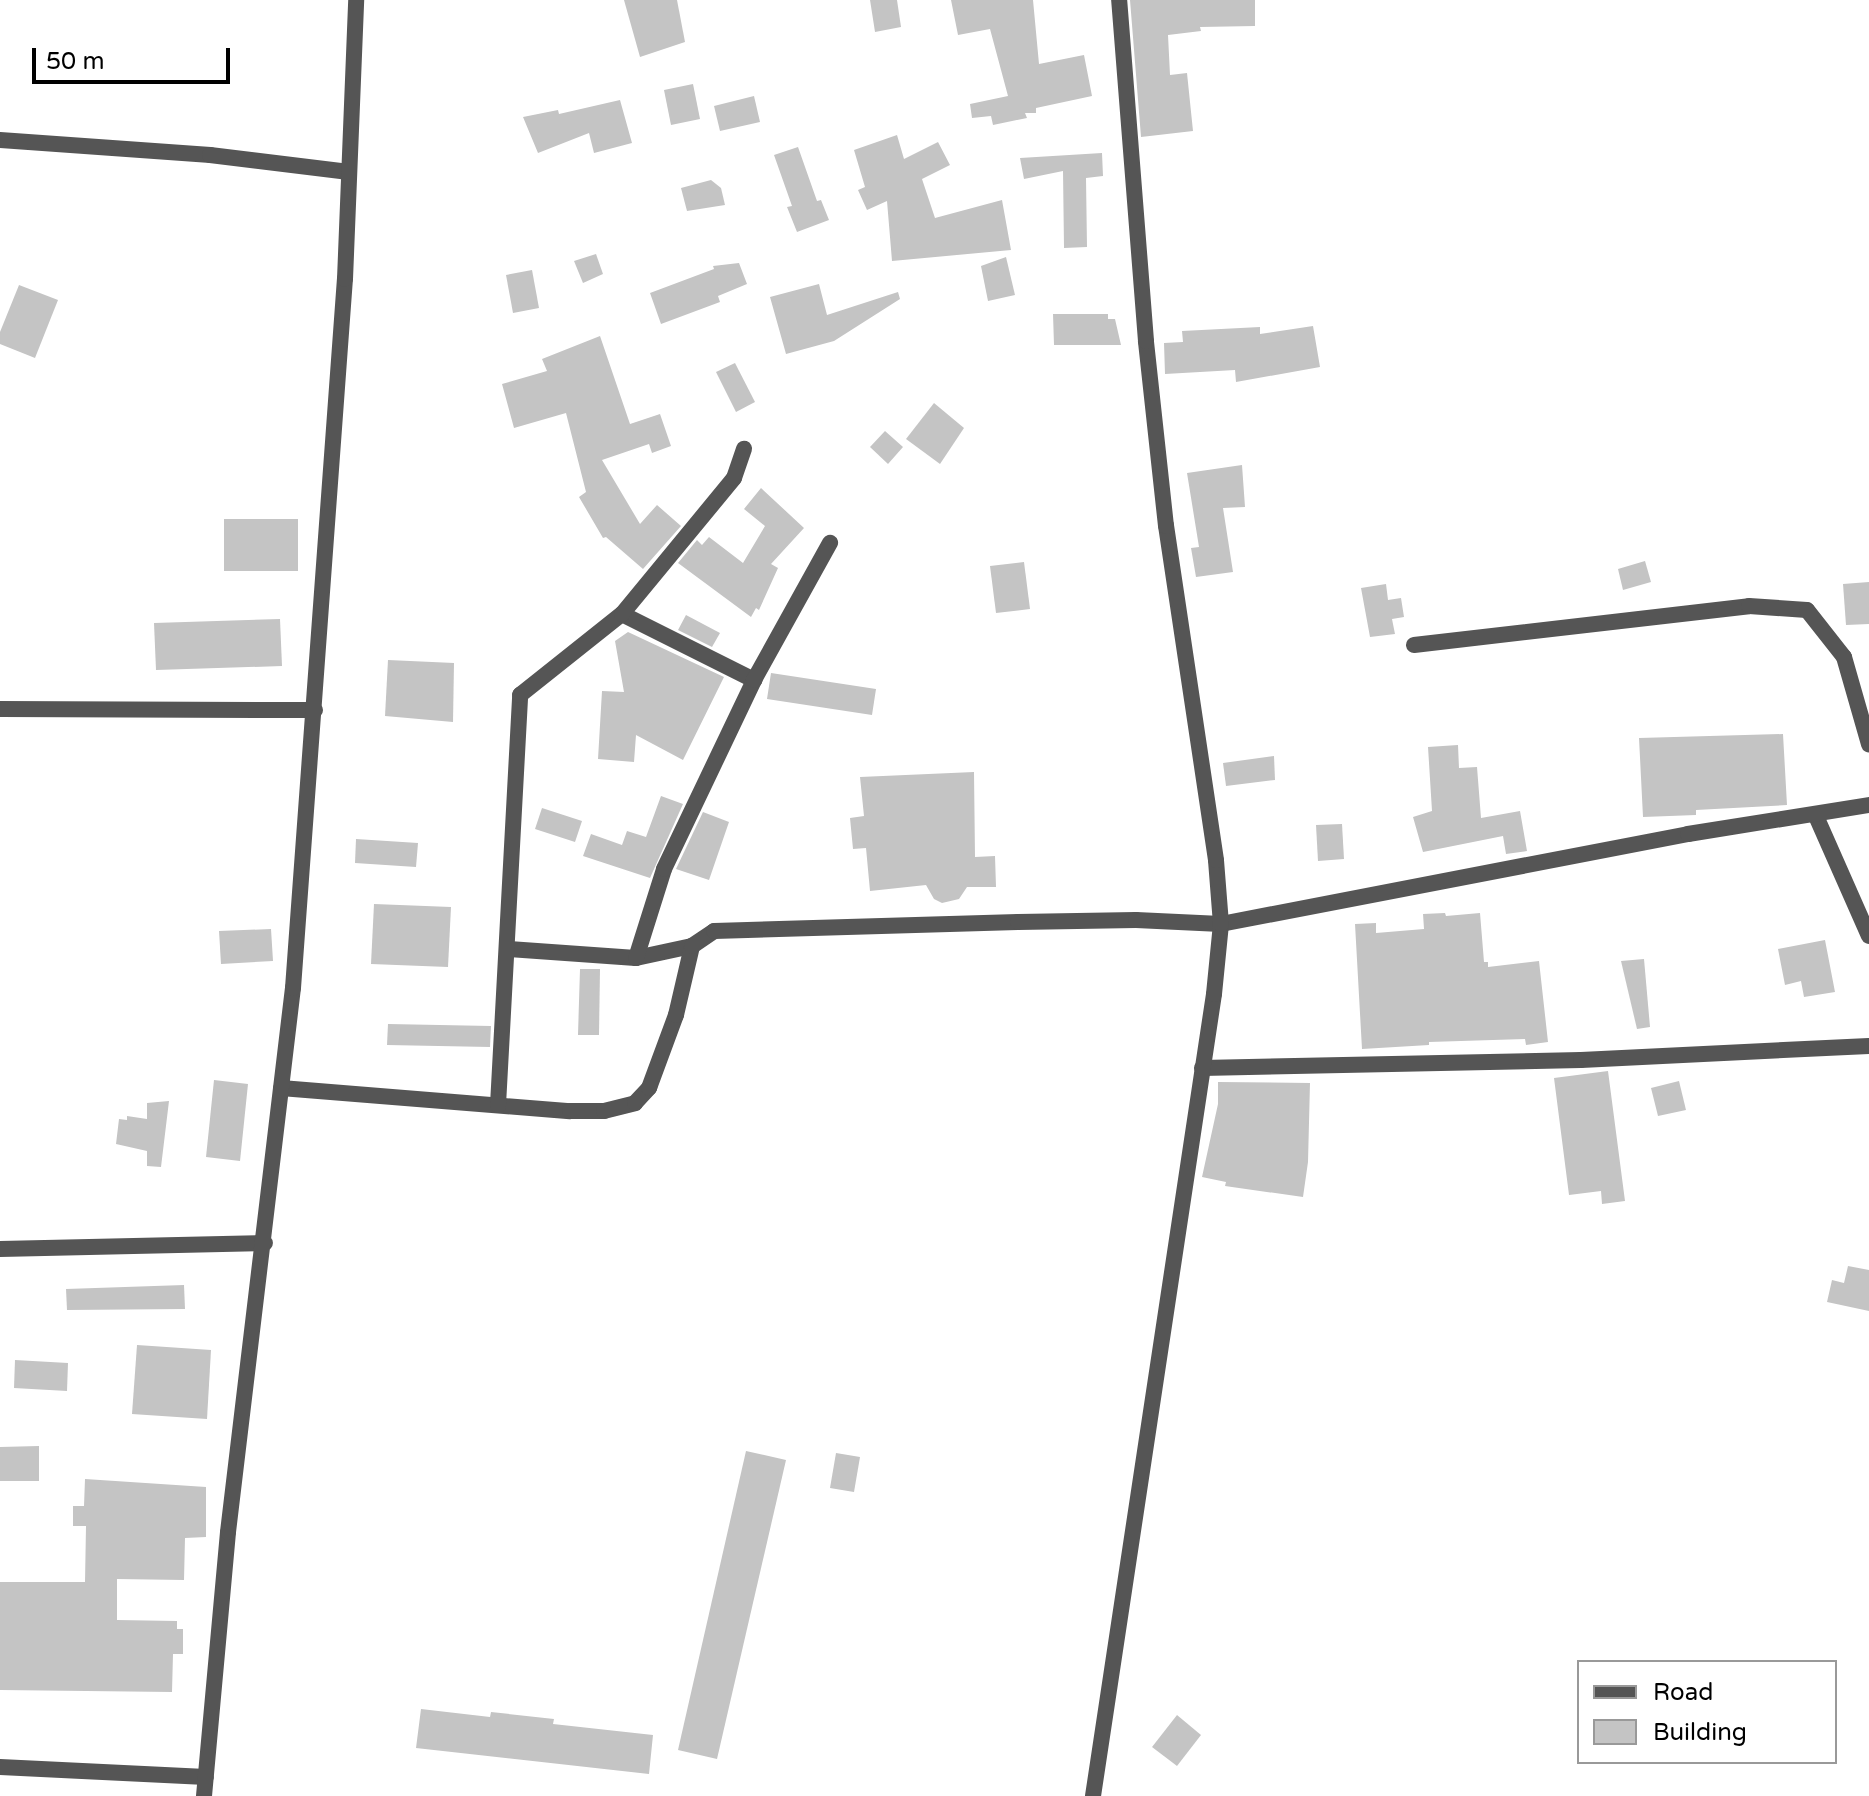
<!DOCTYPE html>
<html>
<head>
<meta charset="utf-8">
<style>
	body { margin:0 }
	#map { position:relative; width:1869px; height:1796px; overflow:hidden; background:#fff; font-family:"Varela Round",sans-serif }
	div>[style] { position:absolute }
	.building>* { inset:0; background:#c4c4c4 }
	.street>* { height:16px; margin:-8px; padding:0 8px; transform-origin:8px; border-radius:8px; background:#555 }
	span { translate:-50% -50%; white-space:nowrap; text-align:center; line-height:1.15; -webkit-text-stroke:7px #fff; paint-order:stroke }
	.legend { position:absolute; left:1577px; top:1660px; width:260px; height:104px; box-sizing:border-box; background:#fff; border:2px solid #999; margin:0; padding:10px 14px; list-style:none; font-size:24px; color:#000 }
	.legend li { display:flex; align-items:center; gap:16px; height:40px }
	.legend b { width:40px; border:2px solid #999 }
	.scale { position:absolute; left:32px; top:48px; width:198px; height:36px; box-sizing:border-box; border:4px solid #000; border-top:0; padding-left:10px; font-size:24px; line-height:28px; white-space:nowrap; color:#000; -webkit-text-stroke:6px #fff; paint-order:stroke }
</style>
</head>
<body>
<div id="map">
	<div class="building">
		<i style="clip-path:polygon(624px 0,677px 0,685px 42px,640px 57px)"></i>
		<i style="clip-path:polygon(870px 0,897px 0,901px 27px,875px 32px)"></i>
		<i style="clip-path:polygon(951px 0,1033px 0,1039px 64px,1084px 55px,1092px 96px,1036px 108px,1036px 113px,1025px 113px,1027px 118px,993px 125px,991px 116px,972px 118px,970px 104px,1008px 96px,990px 29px,958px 35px)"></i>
		<i style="clip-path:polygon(1130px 0,1255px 0,1255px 26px,1200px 27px,1201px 31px,1168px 35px,1170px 75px,1187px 73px,1193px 131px,1141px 137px)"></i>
		<i style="clip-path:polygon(693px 84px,700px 119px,671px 125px,664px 90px)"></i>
		<i style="clip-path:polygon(754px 96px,760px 122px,720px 131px,714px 106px)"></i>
		<i style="clip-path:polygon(620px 100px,632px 143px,594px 153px,589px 133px,538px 153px,523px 117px,558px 110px,559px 114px)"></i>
		<i style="clip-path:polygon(897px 135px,904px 159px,938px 142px,950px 165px,922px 179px,935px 218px,1002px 200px,1011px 250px,892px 261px,887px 201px,867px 210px,858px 190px,865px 187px,854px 150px)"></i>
		<i style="clip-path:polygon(798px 147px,817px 201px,821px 200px,829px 220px,797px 232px,787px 207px,792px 206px,774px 155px)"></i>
		<i style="clip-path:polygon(1102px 153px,1103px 176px,1086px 178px,1087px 247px,1064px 248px,1063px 171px,1024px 179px,1020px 158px)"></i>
		<i style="clip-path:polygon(711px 180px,721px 188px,725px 205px,687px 211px,681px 188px)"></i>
		<i style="clip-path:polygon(596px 254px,603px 274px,583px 283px,574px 261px)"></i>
		<i style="clip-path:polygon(1006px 257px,1015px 295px,988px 301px,981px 266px)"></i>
		<i style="clip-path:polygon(739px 263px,747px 284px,718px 296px,720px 302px,661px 324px,650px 293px,714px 269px,713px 266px)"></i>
		<i style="clip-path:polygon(532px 270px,539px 308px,513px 313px,506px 275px)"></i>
		<i style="clip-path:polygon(819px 284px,827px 315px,898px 292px,900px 299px,834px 341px,786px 354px,770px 297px)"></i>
		<i style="clip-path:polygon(19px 285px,58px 300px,35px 358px,0 344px,0 332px)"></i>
		<i style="clip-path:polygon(1053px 314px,1108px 314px,1108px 319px,1115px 319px,1121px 345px,1054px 345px)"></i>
		<i style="clip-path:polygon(1313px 326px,1320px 367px,1236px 382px,1235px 370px,1165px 374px,1164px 343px,1183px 342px,1182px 331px,1260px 327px,1260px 334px)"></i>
		<i style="clip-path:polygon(600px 336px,630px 424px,660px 414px,671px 446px,652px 453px,649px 444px,602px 460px,640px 524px,657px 505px,681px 526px,643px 569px,606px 537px,603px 538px,579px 497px,586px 492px,566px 413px,514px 428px,502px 384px,547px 371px,542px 359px)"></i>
		<i style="clip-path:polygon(735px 363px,755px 402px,736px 412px,716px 372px)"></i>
		<i style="clip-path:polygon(934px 403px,964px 428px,940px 464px,906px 439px)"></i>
		<i style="clip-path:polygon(885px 431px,903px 447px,888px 464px,870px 447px)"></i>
		<i style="clip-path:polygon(1242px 465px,1245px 507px,1223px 508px,1233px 572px,1196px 577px,1191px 548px,1199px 547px,1187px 473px)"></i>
		<i style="clip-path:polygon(761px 488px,804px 528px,771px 564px,778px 568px,759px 610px,756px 608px,751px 617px,678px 563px,697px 540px,702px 545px,709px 537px,743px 563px,765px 526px,744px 509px)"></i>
		<i style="clip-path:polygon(224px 519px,298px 519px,298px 571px,224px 571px)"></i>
		<i style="clip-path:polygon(1645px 561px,1651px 582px,1623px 590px,1618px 569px)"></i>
		<i style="clip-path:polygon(1024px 562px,1030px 609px,996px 613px,990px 566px)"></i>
		<i style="clip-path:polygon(1869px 582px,1869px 624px,1846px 625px,1843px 584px)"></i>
		<i style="clip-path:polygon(1386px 584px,1388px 600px,1401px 598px,1404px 617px,1392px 619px,1395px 634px,1370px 637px,1361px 588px)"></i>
		<i style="clip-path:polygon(686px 615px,720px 633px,712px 647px,678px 630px)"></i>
		<i style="clip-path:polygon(280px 619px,282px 666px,156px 670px,154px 623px)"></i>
		<i style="clip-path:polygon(628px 632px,724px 677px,683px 760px,636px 735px,634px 762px,598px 759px,602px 691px,624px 692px,615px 641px)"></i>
		<i style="clip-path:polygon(388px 660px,454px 663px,453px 722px,385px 716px)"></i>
		<i style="clip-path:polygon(771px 673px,876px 689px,872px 715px,767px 699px)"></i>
		<i style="clip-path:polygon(1783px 734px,1787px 805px,1696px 810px,1696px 815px,1643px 817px,1639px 738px)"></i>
		<i style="clip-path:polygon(1458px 745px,1459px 768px,1477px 767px,1481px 818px,1520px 811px,1527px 851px,1506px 854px,1503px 836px,1423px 852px,1413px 817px,1432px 811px,1428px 747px)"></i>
		<i style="clip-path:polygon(1274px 756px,1275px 780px,1226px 786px,1223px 763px)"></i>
		<i style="clip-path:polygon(974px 772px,975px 857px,995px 856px,996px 887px,967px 887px,959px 899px,942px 903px,934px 899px,926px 885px,870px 891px,866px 848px,853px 849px,850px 818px,864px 816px,860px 777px)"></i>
		<i style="clip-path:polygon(661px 796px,683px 804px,650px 878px,583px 856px,591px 834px,622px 845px,627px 831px,646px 837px)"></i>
		<i style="clip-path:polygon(542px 808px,582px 821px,575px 842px,535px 829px)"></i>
		<i style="clip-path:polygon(703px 812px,729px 822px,709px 880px,676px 869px)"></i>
		<i style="clip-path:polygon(1342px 824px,1344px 859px,1318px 861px,1316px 825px)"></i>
		<i style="clip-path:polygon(356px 839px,418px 843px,416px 867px,355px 863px)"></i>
		<i style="clip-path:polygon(374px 904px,451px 907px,448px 967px,371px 964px)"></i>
		<i style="clip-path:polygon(1445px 913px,1446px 916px,1480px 913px,1484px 962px,1488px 962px,1488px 967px,1539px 961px,1548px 1042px,1526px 1045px,1525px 1039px,1429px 1042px,1429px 1045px,1362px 1049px,1355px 924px,1376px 923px,1376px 933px,1424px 929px,1423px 914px)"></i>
		<i style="clip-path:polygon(271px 929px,273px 961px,221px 964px,219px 931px)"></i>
		<i style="clip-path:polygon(1825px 940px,1835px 992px,1804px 997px,1801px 981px,1785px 985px,1778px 949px)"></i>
		<i style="clip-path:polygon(1644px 959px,1650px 1027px,1637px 1029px,1621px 961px)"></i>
		<i style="clip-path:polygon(580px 969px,600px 969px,599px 1035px,578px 1035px)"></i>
		<i style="clip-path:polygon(388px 1024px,491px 1026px,490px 1047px,387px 1045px)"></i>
		<i style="clip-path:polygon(1608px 1071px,1625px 1201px,1602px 1204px,1601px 1191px,1569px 1195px,1554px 1078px)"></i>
		<i style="clip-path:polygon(214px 1080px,248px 1084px,240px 1161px,206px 1157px)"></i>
		<i style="clip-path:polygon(1679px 1081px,1686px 1110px,1658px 1116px,1651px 1088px)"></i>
		<i style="clip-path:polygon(1218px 1082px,1310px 1083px,1308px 1162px,1303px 1197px,1225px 1186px,1226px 1182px,1202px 1177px,1218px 1104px)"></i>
		<i style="clip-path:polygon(169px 1101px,161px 1167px,147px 1166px,147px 1151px,116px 1144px,119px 1119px,127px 1120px,127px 1116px,147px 1119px,147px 1103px)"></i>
		<i style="clip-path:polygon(1848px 1266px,1869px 1270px,1869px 1311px,1827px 1302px,1832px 1280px,1844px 1283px)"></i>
		<i style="clip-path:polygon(184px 1285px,185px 1309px,67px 1310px,66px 1289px)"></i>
		<i style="clip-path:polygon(137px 1345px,211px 1350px,207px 1419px,132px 1414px)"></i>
		<i style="clip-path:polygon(15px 1360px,68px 1363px,67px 1391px,14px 1388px)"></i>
		<i style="clip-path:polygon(39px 1446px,39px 1481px,0 1481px,0 1447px)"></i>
		<i style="clip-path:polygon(746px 1451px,786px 1460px,717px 1759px,678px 1750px)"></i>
		<i style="clip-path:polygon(836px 1453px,860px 1457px,854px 1492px,830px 1488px)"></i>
		<i style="clip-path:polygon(85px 1479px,206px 1487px,206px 1537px,185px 1538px,184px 1580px,117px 1579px,117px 1620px,177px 1621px,177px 1629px,183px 1629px,183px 1654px,173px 1654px,172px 1692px,0 1690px,0 1582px,85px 1582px,86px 1526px,73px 1526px,73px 1506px,84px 1506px)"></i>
		<i style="clip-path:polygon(421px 1709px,490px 1717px,491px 1712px,554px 1719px,553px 1724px,653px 1735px,649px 1774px,416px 1748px)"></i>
		<i style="clip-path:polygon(1177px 1715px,1201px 1735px,1177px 1766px,1152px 1747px)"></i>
	</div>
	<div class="street">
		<i style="left:0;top:140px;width:211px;rotate:4.1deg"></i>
		<i style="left:210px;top:155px;width:140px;rotate:7deg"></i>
		<i style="left:622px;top:614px;width:148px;rotate:26.6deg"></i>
		<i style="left:1414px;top:645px;width:337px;rotate:-6.6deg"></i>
		<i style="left:1749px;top:606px;width:58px;rotate:3.9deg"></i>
		<i style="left:1807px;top:610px;width:60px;rotate:51.8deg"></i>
		<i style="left:1844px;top:657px;width:91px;rotate:74deg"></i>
		<i style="left:0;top:709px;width:315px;rotate:0.2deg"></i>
		<i style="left:1816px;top:816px;width:131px;rotate:66.2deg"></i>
		<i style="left:509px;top:949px;width:127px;rotate:4.1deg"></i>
		<i style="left:636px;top:958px;width:57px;rotate:-12.1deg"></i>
		<i style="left:636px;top:958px;width:93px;rotate:-72.5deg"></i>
		<i style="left:664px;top:869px;width:209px;rotate:-64.5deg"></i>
		<i style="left:754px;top:680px;width:157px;rotate:-61deg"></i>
		<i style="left:1202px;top:1068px;width:379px;rotate:-1.2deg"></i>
		<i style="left:1581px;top:1060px;width:288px;rotate:-2.8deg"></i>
		<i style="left:281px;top:1088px;width:290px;rotate:4.6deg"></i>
		<i style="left:570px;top:1111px;width:34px"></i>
		<i style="left:604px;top:1111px;width:32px;rotate:-14deg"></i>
		<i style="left:635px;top:1103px;width:21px;rotate:-47deg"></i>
		<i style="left:649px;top:1088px;width:78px;rotate:-69.7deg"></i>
		<i style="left:676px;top:1015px;width:71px;rotate:-76.9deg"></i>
		<i style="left:692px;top:946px;width:27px;rotate:-34deg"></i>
		<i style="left:714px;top:931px;width:304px;rotate:-1.7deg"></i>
		<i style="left:1018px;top:922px;width:118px;rotate:-1deg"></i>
		<i style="left:1136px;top:920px;width:85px;rotate:2.7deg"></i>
		<i style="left:1221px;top:924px;width:476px;rotate:-10.9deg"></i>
		<i style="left:1688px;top:834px;width:183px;rotate:-9.1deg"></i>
		<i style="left:498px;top:1105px;width:411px;rotate:-86.9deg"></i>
		<i style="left:520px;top:695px;width:130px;rotate:-38.5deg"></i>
		<i style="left:622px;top:614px;width:176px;rotate:-50.5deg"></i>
		<i style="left:734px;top:478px;width:31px;rotate:-71deg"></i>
		<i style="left:0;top:1249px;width:265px;rotate:-1.3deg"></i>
		<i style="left:0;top:1767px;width:206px;rotate:2.8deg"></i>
		<i style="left:204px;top:1796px;width:265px;rotate:-84.8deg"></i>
		<i style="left:228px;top:1532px;width:548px;rotate:-83.19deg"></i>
		<i style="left:293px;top:988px;width:711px;rotate:-85.81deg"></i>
		<i style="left:345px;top:279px;width:279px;rotate:-87.7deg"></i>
		<i style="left:1093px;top:1796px;width:811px;rotate:-81.42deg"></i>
		<i style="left:1214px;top:994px;width:70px;rotate:-84.3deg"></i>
		<i style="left:1221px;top:924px;width:64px;rotate:-94.5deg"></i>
		<i style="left:1216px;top:860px;width:338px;rotate:-98.5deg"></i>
		<i style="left:1166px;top:526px;width:186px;rotate:-96.2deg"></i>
		<i style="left:1146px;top:341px;width:342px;rotate:-94.5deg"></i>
	</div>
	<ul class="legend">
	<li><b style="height:10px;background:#555"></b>Road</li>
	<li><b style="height:22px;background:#c4c4c4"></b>Building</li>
	</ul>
	<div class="scale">50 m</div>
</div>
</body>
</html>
